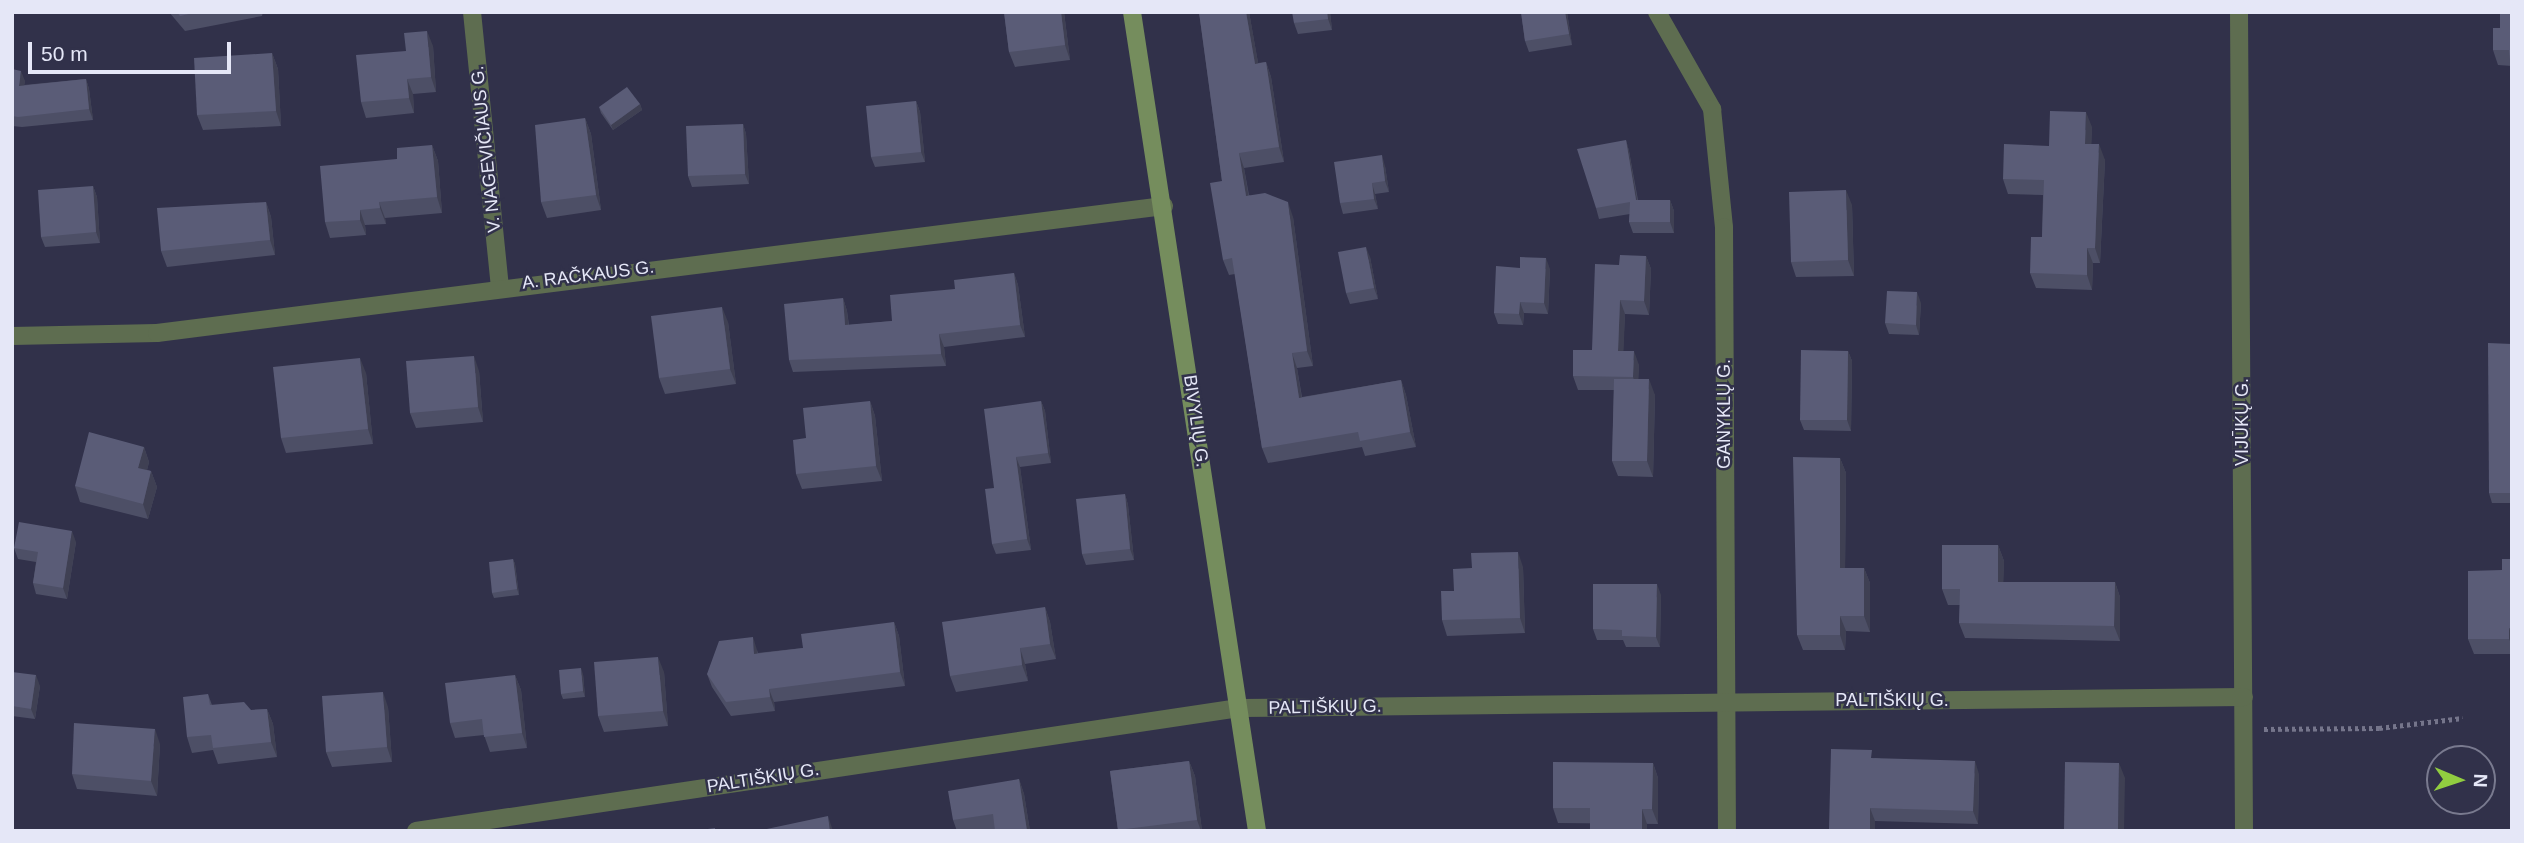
<!DOCTYPE html>
<html>
<head>
<meta charset="utf-8">
<style>
	body { margin:0 }
	#map { position:relative; width:2524px; height:843px; overflow:hidden; background:#31314a; font-family:Helvetica,sans-serif }
	div>[style] { position:absolute }
	.path>* { height:4.5px; margin-top:-2.25px; transform-origin:0; background:repeating-linear-gradient(90deg,#75758b 0 3.5px,transparent 0 7px) }
	.street>* { height:18px; margin:-9px; padding:0 9px; transform-origin:9px; border-radius:9px; background:#5e6d50 }
	.secondary>* { height:18px; margin:-9px; padding:0 9px; transform-origin:9px; border-radius:9px; background:#758d5d }
	.wall>* { inset:0; background:#4d4f66 }
	.shaded-wall>* { inset:0; background:#3f4053 }
	.building>* { inset:0; background:#5a5c77 }
	span { translate:-50% -50%; white-space:nowrap; text-align:center; line-height:1.15; -webkit-text-stroke:5px #31314a; paint-order:stroke }
	.street-label { font-size:18px; color:#e5e7f7 }
	.frame { position:absolute; inset:0; border:14px solid #e5e7f7; pointer-events:none }
	.north { position:absolute; left:2426px; top:745px; width:70px; height:70px; box-sizing:border-box; background:#31314a; border:2px solid #797a8f; border-radius:50%; rotate:92deg; font-size:19px; font-weight:700; line-height:28px; text-align:center; color:#e5e7f7 }
	.north::after { content:''; display:block; margin:auto; width:24px; height:32px; background:#91cd40; clip-path:polygon(50% 0,100% 100%,50% 72%,0 100%) }
	.scale { position:absolute; left:28px; top:42px; width:203px; height:32px; box-sizing:border-box; border:4px solid #e5e7f7; border-top:0; padding-left:9px; font-size:21px; line-height:24px; white-space:nowrap; color:#e5e7f7; -webkit-text-stroke:5px #31314a; paint-order:stroke }
</style>
</head>
<body>
<div id="map">
	<div class="path">
		<i style="left:2264px;top:729px;width:115px;rotate:-0.5deg"></i>
		<i style="left:2379px;top:728px;width:84px;rotate:-6.9deg"></i>
	</div>
	<div class="street">
		<i style="left:472px;top:12px;width:275px;rotate:84.2deg"></i>
		<i style="left:1657px;top:12px;width:112px;rotate:60.4deg"></i>
		<i style="left:1712px;top:109px;width:119px;rotate:84.2deg"></i>
		<i style="left:1724px;top:227px;width:604px;rotate:89.72deg"></i>
		<i style="left:2239px;top:12px;width:819px;rotate:89.65deg"></i>
		<i style="left:12px;top:336px;width:145px;rotate:-1.2deg"></i>
		<i style="left:157px;top:333px;width:1015px;rotate:-7.19deg"></i>
		<i style="left:416px;top:831px;width:832px;rotate:-8.5deg"></i>
		<i style="left:1239px;top:708px;width:1005px;rotate:-0.63deg"></i>
	</div>
	<div class="secondary">
		<i style="left:1132px;top:12px;width:828px;rotate:81.32deg"></i>
	</div>
	<div class="wall">
		<i style="clip-path:polygon(169px 12px,263px 12px,262px 16px,185px 31px)"></i>
		<i style="clip-path:polygon(1004px 12px,1064px 12px,1070px 60px,1015px 67px,1009px 52px)"></i>
		<i style="clip-path:polygon(1199px 12px,1249px 12px,1258px 63px,1266px 62px,1271px 77px,1284px 162px,1244px 168px,1249px 195px,1293px 217px,1313px 366px,1297px 368px,1302px 397px,1401px 380px,1406px 395px,1416px 447px,1365px 456px,1362px 447px,1268px 463px,1262px 448px,1235px 274px,1229px 275px,1223px 260px,1222px 181px)"></i>
		<i style="clip-path:polygon(1330px 12px,1332px 30px,1298px 34px,1294px 23px)"></i>
		<i style="clip-path:polygon(1521px 12px,1567px 12px,1572px 45px,1529px 52px,1525px 41px)"></i>
		<i style="clip-path:polygon(2512px 12px,2512px 66px,2498px 65px,2493px 50px,2500px 28px)"></i>
		<i style="clip-path:polygon(433px 46px,436px 92px,413px 94px,414px 113px,366px 118px,361px 102px,406px 51px)"></i>
		<i style="clip-path:polygon(272px 53px,278px 69px,281px 126px,203px 130px,197px 115px)"></i>
		<i style="clip-path:polygon(12px 69px,25px 81px,24px 85px,86px 79px,89px 89px,93px 120px,22px 127px,12px 126px)"></i>
		<i style="clip-path:polygon(916px 101px,920px 112px,925px 162px,875px 167px,871px 157px)"></i>
		<i style="clip-path:polygon(640px 104px,642px 110px,613px 130px,601px 113px,599px 107px)"></i>
		<i style="clip-path:polygon(585px 118px,591px 134px,601px 210px,547px 218px,541px 202px)"></i>
		<i style="clip-path:polygon(743px 124px,746px 134px,749px 184px,692px 187px,688px 176px)"></i>
		<i style="clip-path:polygon(2092px 127px,2091px 144px,2105px 160px,2100px 263px,2093px 263px,2092px 290px,2036px 288px,2030px 273px,2042px 237px,2043px 195px,2008px 194px,2003px 179px,2049px 146px)"></i>
		<i style="clip-path:polygon(1626px 140px,1629px 151px,1638px 200px,1670px 200px,1674px 211px,1674px 233px,1633px 233px,1629px 222px,1630px 214px,1599px 219px,1596px 208px)"></i>
		<i style="clip-path:polygon(432px 145px,438px 161px,442px 213px,385px 218px,386px 224px,365px 225px,366px 235px,330px 238px,325px 222px,397px 159px)"></i>
		<i style="clip-path:polygon(1385px 166px,1389px 192px,1375px 194px,1378px 209px,1343px 214px,1340px 203px)"></i>
		<i style="clip-path:polygon(93px 186px,97px 197px,100px 243px,45px 247px,41px 237px)"></i>
		<i style="clip-path:polygon(266px 202px,271px 217px,275px 255px,167px 267px,161px 251px)"></i>
		<i style="clip-path:polygon(1852px 205px,1854px 276px,1796px 277px,1791px 262px)"></i>
		<i style="clip-path:polygon(1646px 256px,1651px 269px,1649px 315px,1625px 314px,1623px 351px,1639px 365px,1638px 379px,1655px 395px,1653px 477px,1618px 476px,1612px 461px,1614px 390px,1578px 390px,1573px 376px,1592px 350px,1619px 265px)"></i>
		<i style="clip-path:polygon(1370px 257px,1378px 299px,1350px 304px,1346px 293px)"></i>
		<i style="clip-path:polygon(1520px 268px,1550px 269px,1548px 314px,1524px 313px,1523px 325px,1498px 324px,1494px 313px)"></i>
		<i style="clip-path:polygon(1014px 273px,1018px 285px,1025px 337px,944px 347px,946px 366px,793px 372px,789px 360px,843px 298px,847px 311px,849px 325px,892px 321px,955px 289px)"></i>
		<i style="clip-path:polygon(1921px 303px,1919px 335px,1889px 334px,1885px 323px)"></i>
		<i style="clip-path:polygon(728px 322px,736px 384px,665px 394px,659px 378px)"></i>
		<i style="clip-path:polygon(2512px 344px,2512px 503px,2492px 503px,2489px 493px)"></i>
		<i style="clip-path:polygon(1848px 351px,1852px 361px,1851px 431px,1804px 430px,1800px 420px)"></i>
		<i style="clip-path:polygon(479px 371px,483px 422px,416px 428px,410px 413px)"></i>
		<i style="clip-path:polygon(366px 373px,373px 444px,286px 453px,281px 438px)"></i>
		<i style="clip-path:polygon(870px 401px,875px 416px,882px 481px,802px 489px,796px 474px,806px 438px)"></i>
		<i style="clip-path:polygon(1041px 401px,1045px 411px,1051px 463px,1020px 467px,1031px 550px,996px 554px,992px 544px,994px 488px)"></i>
		<i style="clip-path:polygon(144px 447px,149px 462px,147px 470px,151px 471px,157px 487px,148px 519px,80px 502px,75px 486px)"></i>
		<i style="clip-path:polygon(1840px 458px,1846px 473px,1845px 568px,1864px 568px,1870px 583px,1870px 632px,1846px 631px,1845px 650px,1803px 650px,1797px 635px)"></i>
		<i style="clip-path:polygon(1125px 494px,1128px 505px,1134px 560px,1086px 565px,1082px 554px)"></i>
		<i style="clip-path:polygon(76px 542px,67px 599px,36px 594px,33px 583px,36px 562px,18px 559px,14px 548px)"></i>
		<i style="clip-path:polygon(1998px 545px,2004px 561px,2003px 582px,2115px 582px,2120px 597px,2120px 641px,1965px 638px,1959px 623px,1960px 605px,1948px 605px,1942px 589px)"></i>
		<i style="clip-path:polygon(513px 559px,515px 564px,519px 595px,494px 598px,492px 593px)"></i>
		<i style="clip-path:polygon(2512px 559px,2512px 654px,2474px 654px,2468px 639px)"></i>
		<i style="clip-path:polygon(1523px 567px,1525px 633px,1447px 636px,1442px 620px,1454px 591px)"></i>
		<i style="clip-path:polygon(1661px 595px,1660px 647px,1626px 647px,1623px 640px,1597px 640px,1593px 629px)"></i>
		<i style="clip-path:polygon(1045px 607px,1050px 622px,1056px 659px,1025px 664px,1028px 681px,956px 692px,950px 676px)"></i>
		<i style="clip-path:polygon(894px 622px,899px 636px,905px 686px,774px 702px,775px 711px,731px 716px,712px 687px,707px 674px,757px 650px,758px 653px,803px 648px)"></i>
		<i style="clip-path:polygon(12px 672px,40px 686px,35px 719px,12px 716px)"></i>
		<i style="clip-path:polygon(664px 672px,668px 726px,604px 732px,598px 716px)"></i>
		<i style="clip-path:polygon(583px 674px,585px 697px,563px 699px,561px 694px)"></i>
		<i style="clip-path:polygon(515px 675px,521px 690px,527px 748px,490px 752px,484px 735px,455px 738px,450px 723px)"></i>
		<i style="clip-path:polygon(208px 694px,212px 705px,251px 710px,267px 709px,273px 724px,277px 757px,218px 764px,213px 750px,192px 753px,187px 737px)"></i>
		<i style="clip-path:polygon(388px 707px,392px 762px,332px 767px,326px 752px)"></i>
		<i style="clip-path:polygon(160px 744px,157px 796px,77px 789px,72px 774px)"></i>
		<i style="clip-path:polygon(1875px 758px,1979px 774px,1978px 824px,1875px 821px,1875px 831px,1830px 831px,1829px 829px)"></i>
		<i style="clip-path:polygon(1189px 761px,1195px 776px,1202px 831px,1118px 831px,1110px 771px)"></i>
		<i style="clip-path:polygon(1653px 763px,1658px 778px,1658px 824px,1558px 823px,1553px 808px)"></i>
		<i style="clip-path:polygon(1019px 779px,1024px 794px,1030px 831px,995px 831px,995px 829px,987px 831px,957px 831px,953px 820px)"></i>
	</div>
	<div class="shaded-wall">
		<i style="clip-path:polygon(1061px 12px,1064px 12px,1070px 60px,1065px 45px)"></i>
		<i style="clip-path:polygon(1246px 12px,1249px 12px,1261px 79px,1255px 64px)"></i>
		<i style="clip-path:polygon(1327px 12px,1330px 12px,1332px 30px,1328px 19px)"></i>
		<i style="clip-path:polygon(1565px 12px,1567px 12px,1572px 45px,1569px 34px)"></i>
		<i style="clip-path:polygon(427px 31px,433px 46px,436px 92px,431px 77px)"></i>
		<i style="clip-path:polygon(272px 53px,278px 69px,281px 126px,276px 111px)"></i>
		<i style="clip-path:polygon(1266px 62px,1271px 77px,1284px 162px,1279px 147px)"></i>
		<i style="clip-path:polygon(21px 71px,25px 81px,23px 96px,19px 86px)"></i>
		<i style="clip-path:polygon(86px 79px,89px 89px,93px 120px,89px 109px)"></i>
		<i style="clip-path:polygon(407px 79px,413px 94px,414px 113px,409px 98px)"></i>
		<i style="clip-path:polygon(916px 101px,920px 112px,925px 162px,921px 152px)"></i>
		<i style="clip-path:polygon(640px 104px,642px 110px,613px 130px,611px 125px)"></i>
		<i style="clip-path:polygon(2086px 112px,2092px 127px,2091px 159px,2085px 144px)"></i>
		<i style="clip-path:polygon(585px 118px,591px 134px,601px 210px,596px 195px)"></i>
		<i style="clip-path:polygon(743px 124px,746px 134px,749px 184px,745px 174px)"></i>
		<i style="clip-path:polygon(1626px 140px,1629px 151px,1639px 210px,1636px 200px)"></i>
		<i style="clip-path:polygon(2099px 144px,2105px 160px,2100px 263px,2095px 248px)"></i>
		<i style="clip-path:polygon(432px 145px,438px 161px,442px 213px,437px 197px)"></i>
		<i style="clip-path:polygon(1239px 153px,1244px 168px,1251px 211px,1246px 196px)"></i>
		<i style="clip-path:polygon(1382px 155px,1385px 166px,1389px 192px,1385px 181px)"></i>
		<i style="clip-path:polygon(1372px 183px,1375px 194px,1378px 209px,1374px 199px)"></i>
		<i style="clip-path:polygon(93px 186px,97px 197px,100px 243px,96px 232px)"></i>
		<i style="clip-path:polygon(1846px 190px,1852px 205px,1854px 276px,1848px 260px)"></i>
		<i style="clip-path:polygon(1670px 200px,1674px 211px,1674px 233px,1670px 222px)"></i>
		<i style="clip-path:polygon(266px 202px,271px 217px,275px 255px,270px 240px)"></i>
		<i style="clip-path:polygon(379px 202px,385px 218px,386px 224px,380px 208px)"></i>
		<i style="clip-path:polygon(1288px 202px,1293px 217px,1313px 366px,1307px 351px)"></i>
		<i style="clip-path:polygon(360px 210px,365px 225px,366px 235px,360px 220px)"></i>
		<i style="clip-path:polygon(1366px 247px,1370px 257px,1378px 299px,1374px 288px)"></i>
		<i style="clip-path:polygon(2087px 248px,2093px 263px,2092px 290px,2087px 275px)"></i>
		<i style="clip-path:polygon(1646px 256px,1651px 269px,1649px 315px,1644px 301px)"></i>
		<i style="clip-path:polygon(1546px 258px,1550px 269px,1548px 314px,1544px 303px)"></i>
		<i style="clip-path:polygon(1014px 273px,1018px 285px,1025px 337px,1020px 325px)"></i>
		<i style="clip-path:polygon(1917px 292px,1921px 303px,1919px 335px,1916px 325px)"></i>
		<i style="clip-path:polygon(843px 298px,847px 311px,850px 338px,845px 325px)"></i>
		<i style="clip-path:polygon(1620px 300px,1625px 314px,1623px 364px,1618px 351px)"></i>
		<i style="clip-path:polygon(1520px 302px,1524px 313px,1523px 325px,1519px 314px)"></i>
		<i style="clip-path:polygon(722px 307px,728px 322px,736px 384px,730px 369px)"></i>
		<i style="clip-path:polygon(939px 334px,944px 347px,946px 366px,941px 354px)"></i>
		<i style="clip-path:polygon(1634px 351px,1639px 365px,1638px 391px,1633px 377px)"></i>
		<i style="clip-path:polygon(1848px 351px,1852px 361px,1851px 431px,1847px 420px)"></i>
		<i style="clip-path:polygon(1292px 353px,1297px 368px,1304px 413px,1299px 398px)"></i>
		<i style="clip-path:polygon(474px 356px,479px 371px,483px 422px,478px 407px)"></i>
		<i style="clip-path:polygon(360px 358px,366px 373px,373px 444px,368px 429px)"></i>
		<i style="clip-path:polygon(1649px 379px,1655px 395px,1653px 477px,1647px 461px)"></i>
		<i style="clip-path:polygon(1401px 380px,1406px 395px,1416px 447px,1410px 432px)"></i>
		<i style="clip-path:polygon(870px 401px,875px 416px,882px 481px,876px 466px)"></i>
		<i style="clip-path:polygon(1041px 401px,1045px 411px,1051px 463px,1048px 453px)"></i>
		<i style="clip-path:polygon(144px 447px,149px 462px,144px 483px,138px 468px)"></i>
		<i style="clip-path:polygon(1016px 457px,1020px 467px,1031px 550px,1027px 539px)"></i>
		<i style="clip-path:polygon(1840px 458px,1846px 473px,1845px 583px,1840px 568px)"></i>
		<i style="clip-path:polygon(151px 471px,157px 487px,148px 519px,143px 504px)"></i>
		<i style="clip-path:polygon(1125px 494px,1128px 505px,1134px 560px,1130px 549px)"></i>
		<i style="clip-path:polygon(72px 531px,76px 542px,67px 599px,63px 588px)"></i>
		<i style="clip-path:polygon(1998px 545px,2004px 561px,2003px 597px,1998px 582px)"></i>
		<i style="clip-path:polygon(1518px 552px,1523px 567px,1525px 633px,1520px 618px)"></i>
		<i style="clip-path:polygon(513px 559px,515px 564px,519px 595px,517px 589px)"></i>
		<i style="clip-path:polygon(1864px 568px,1870px 583px,1870px 632px,1864px 616px)"></i>
		<i style="clip-path:polygon(2115px 582px,2120px 597px,2120px 641px,2114px 626px)"></i>
		<i style="clip-path:polygon(1657px 584px,1661px 595px,1660px 647px,1656px 637px)"></i>
		<i style="clip-path:polygon(1045px 607px,1050px 622px,1056px 659px,1050px 644px)"></i>
		<i style="clip-path:polygon(1840px 616px,1846px 631px,1845px 650px,1840px 635px)"></i>
		<i style="clip-path:polygon(894px 622px,899px 636px,905px 686px,900px 672px)"></i>
		<i style="clip-path:polygon(2509px 628px,2512px 635px,2512px 645px,2509px 639px)"></i>
		<i style="clip-path:polygon(753px 637px,757px 650px,759px 667px,754px 654px)"></i>
		<i style="clip-path:polygon(1020px 648px,1025px 664px,1028px 681px,1022px 665px)"></i>
		<i style="clip-path:polygon(658px 657px,664px 672px,668px 726px,663px 711px)"></i>
		<i style="clip-path:polygon(581px 668px,583px 674px,585px 697px,583px 691px)"></i>
		<i style="clip-path:polygon(36px 675px,40px 686px,35px 719px,31px 709px)"></i>
		<i style="clip-path:polygon(515px 675px,521px 690px,527px 748px,522px 733px)"></i>
		<i style="clip-path:polygon(769px 689px,774px 702px,775px 711px,770px 697px)"></i>
		<i style="clip-path:polygon(383px 692px,388px 707px,392px 762px,387px 747px)"></i>
		<i style="clip-path:polygon(267px 709px,273px 724px,277px 757px,271px 742px)"></i>
		<i style="clip-path:polygon(155px 729px,160px 744px,157px 796px,151px 781px)"></i>
		<i style="clip-path:polygon(1189px 761px,1195px 776px,1202px 831px,1201px 831px,1197px 820px)"></i>
		<i style="clip-path:polygon(1975px 761px,1979px 774px,1978px 824px,1973px 811px)"></i>
		<i style="clip-path:polygon(1653px 763px,1658px 778px,1658px 824px,1652px 809px)"></i>
		<i style="clip-path:polygon(2119px 763px,2125px 778px,2124px 831px,2118px 831px)"></i>
		<i style="clip-path:polygon(1019px 779px,1024px 794px,1030px 831px,1027px 831px)"></i>
		<i style="clip-path:polygon(1870px 808px,1875px 821px,1875px 831px,1870px 830px)"></i>
		<i style="clip-path:polygon(1642px 809px,1647px 824px,1647px 831px,1642px 831px)"></i>
		<i style="clip-path:polygon(828px 816px,833px 831px,830px 831px)"></i>
	</div>
	<div class="building">
		<i style="clip-path:polygon(177px 12px,198px 12px,180px 16px)"></i>
		<i style="clip-path:polygon(1004px 12px,1061px 12px,1065px 45px,1009px 52px)"></i>
		<i style="clip-path:polygon(1199px 12px,1246px 12px,1255px 64px,1266px 62px,1279px 147px,1239px 153px,1246px 196px,1265px 193px,1288px 202px,1307px 351px,1292px 353px,1299px 398px,1401px 380px,1410px 432px,1360px 441px,1358px 432px,1262px 448px,1232px 258px,1223px 260px,1210px 183px,1222px 181px)"></i>
		<i style="clip-path:polygon(1292px 12px,1327px 12px,1328px 19px,1294px 23px)"></i>
		<i style="clip-path:polygon(1521px 12px,1565px 12px,1569px 34px,1525px 41px)"></i>
		<i style="clip-path:polygon(2500px 12px,2512px 12px,2512px 60px,2510px 60px,2509px 50px,2493px 50px,2493px 28px,2500px 28px)"></i>
		<i style="clip-path:polygon(427px 31px,431px 77px,407px 79px,409px 98px,361px 102px,356px 55px,406px 51px,404px 33px)"></i>
		<i style="clip-path:polygon(272px 53px,276px 111px,197px 115px,194px 58px)"></i>
		<i style="clip-path:polygon(12px 69px,21px 71px,19px 86px,86px 79px,89px 109px,18px 117px,12px 116px)"></i>
		<i style="clip-path:polygon(627px 87px,640px 104px,611px 125px,599px 107px)"></i>
		<i style="clip-path:polygon(916px 101px,921px 152px,871px 157px,866px 106px)"></i>
		<i style="clip-path:polygon(2050px 111px,2086px 112px,2085px 144px,2099px 144px,2095px 248px,2087px 248px,2087px 275px,2030px 273px,2031px 237px,2042px 237px,2044px 180px,2003px 179px,2004px 144px,2049px 146px)"></i>
		<i style="clip-path:polygon(585px 118px,596px 195px,541px 202px,535px 125px)"></i>
		<i style="clip-path:polygon(743px 124px,745px 174px,688px 176px,686px 126px)"></i>
		<i style="clip-path:polygon(1626px 140px,1636px 200px,1670px 200px,1670px 222px,1629px 222px,1630px 202px,1596px 208px,1577px 149px)"></i>
		<i style="clip-path:polygon(432px 145px,437px 197px,379px 202px,380px 208px,360px 210px,360px 220px,325px 222px,320px 166px,397px 159px,397px 148px)"></i>
		<i style="clip-path:polygon(1382px 155px,1385px 181px,1372px 183px,1374px 199px,1340px 203px,1334px 162px)"></i>
		<i style="clip-path:polygon(93px 186px,96px 232px,41px 237px,38px 190px)"></i>
		<i style="clip-path:polygon(1846px 190px,1848px 260px,1791px 262px,1789px 192px)"></i>
		<i style="clip-path:polygon(266px 202px,270px 240px,161px 251px,157px 208px)"></i>
		<i style="clip-path:polygon(1366px 247px,1374px 288px,1346px 293px,1338px 252px)"></i>
		<i style="clip-path:polygon(1620px 255px,1646px 256px,1644px 301px,1620px 300px,1618px 351px,1634px 351px,1633px 377px,1573px 376px,1573px 350px,1592px 350px,1595px 264px,1619px 265px)"></i>
		<i style="clip-path:polygon(1520px 257px,1546px 258px,1544px 303px,1520px 302px,1519px 314px,1494px 313px,1496px 266px,1520px 268px)"></i>
		<i style="clip-path:polygon(1014px 273px,1020px 325px,939px 334px,941px 354px,789px 360px,784px 304px,843px 298px,845px 325px,892px 321px,890px 295px,955px 289px,954px 280px)"></i>
		<i style="clip-path:polygon(1887px 291px,1917px 292px,1916px 325px,1885px 323px)"></i>
		<i style="clip-path:polygon(722px 307px,730px 369px,659px 378px,651px 316px)"></i>
		<i style="clip-path:polygon(2488px 343px,2512px 344px,2512px 493px,2489px 493px)"></i>
		<i style="clip-path:polygon(1801px 350px,1848px 351px,1847px 420px,1800px 420px)"></i>
		<i style="clip-path:polygon(474px 356px,478px 407px,410px 413px,406px 361px)"></i>
		<i style="clip-path:polygon(360px 358px,368px 429px,281px 438px,273px 367px)"></i>
		<i style="clip-path:polygon(1614px 379px,1649px 379px,1647px 461px,1612px 461px)"></i>
		<i style="clip-path:polygon(870px 401px,876px 466px,796px 474px,793px 440px,806px 438px,803px 408px)"></i>
		<i style="clip-path:polygon(1041px 401px,1048px 453px,1016px 457px,1027px 539px,992px 544px,985px 489px,994px 488px,984px 409px)"></i>
		<i style="clip-path:polygon(89px 432px,144px 447px,138px 468px,151px 471px,143px 504px,75px 486px)"></i>
		<i style="clip-path:polygon(1793px 457px,1840px 458px,1840px 568px,1864px 568px,1864px 616px,1840px 616px,1840px 635px,1797px 635px)"></i>
		<i style="clip-path:polygon(1125px 494px,1130px 549px,1082px 554px,1076px 499px)"></i>
		<i style="clip-path:polygon(19px 522px,72px 531px,63px 588px,33px 583px,38px 552px,14px 548px)"></i>
		<i style="clip-path:polygon(1942px 545px,1998px 545px,1998px 582px,2115px 582px,2114px 626px,1959px 623px,1960px 589px,1942px 589px)"></i>
		<i style="clip-path:polygon(1518px 552px,1520px 618px,1442px 620px,1441px 591px,1454px 591px,1453px 569px,1472px 568px,1471px 553px)"></i>
		<i style="clip-path:polygon(513px 559px,517px 589px,492px 593px,489px 562px)"></i>
		<i style="clip-path:polygon(2502px 559px,2512px 559px,2512px 628px,2509px 628px,2509px 639px,2468px 639px,2468px 571px,2502px 570px)"></i>
		<i style="clip-path:polygon(1593px 584px,1657px 584px,1656px 637px,1622px 636px,1622px 630px,1593px 629px)"></i>
		<i style="clip-path:polygon(1045px 607px,1050px 644px,1020px 648px,1022px 665px,950px 676px,942px 622px)"></i>
		<i style="clip-path:polygon(894px 622px,900px 672px,769px 689px,770px 697px,726px 702px,707px 674px,719px 641px,753px 637px,754px 654px,803px 648px,801px 634px)"></i>
		<i style="clip-path:polygon(658px 657px,663px 711px,598px 716px,594px 662px)"></i>
		<i style="clip-path:polygon(581px 668px,583px 691px,561px 694px,559px 670px)"></i>
		<i style="clip-path:polygon(12px 672px,36px 675px,31px 709px,12px 706px)"></i>
		<i style="clip-path:polygon(515px 675px,522px 733px,484px 737px,482px 719px,450px 723px,445px 683px)"></i>
		<i style="clip-path:polygon(383px 692px,387px 747px,326px 752px,322px 696px)"></i>
		<i style="clip-path:polygon(208px 694px,210px 705px,244px 702px,251px 710px,267px 709px,271px 742px,213px 748px,211px 735px,187px 737px,183px 697px)"></i>
		<i style="clip-path:polygon(74px 723px,155px 729px,151px 781px,72px 774px)"></i>
		<i style="clip-path:polygon(1831px 749px,1872px 750px,1871px 758px,1975px 761px,1973px 811px,1870px 808px,1870px 830px,1829px 829px)"></i>
		<i style="clip-path:polygon(1189px 761px,1197px 820px,1118px 830px,1110px 771px)"></i>
		<i style="clip-path:polygon(1553px 762px,1653px 763px,1652px 809px,1642px 809px,1642px 831px,1590px 831px,1590px 808px,1553px 808px)"></i>
		<i style="clip-path:polygon(2065px 762px,2119px 763px,2118px 831px,2064px 831px)"></i>
		<i style="clip-path:polygon(1019px 779px,1027px 831px,995px 831px,993px 814px,953px 820px,948px 791px)"></i>
		<i style="clip-path:polygon(828px 816px,830px 831px,757px 831px)"></i>
		<i style="clip-path:polygon(715px 828px,715px 831px,693px 831px)"></i>
	</div>
	<div class="street-label">
		<span style="left:486px;top:149px;rotate:-96deg">V. NAGEVIČIAUS G.</span>
		<span style="left:588px;top:275px;rotate:-7deg">A. RAČKAUS G.</span>
		<span style="left:1724px;top:414px;rotate:-90deg">GANYKLŲ G.</span>
		<span style="left:1196px;top:421px;rotate:82deg">BIVYLIŲ G.</span>
		<span style="left:2242px;top:422px;rotate:-90deg">VIJŪKŲ G.</span>
		<span style="left:1892px;top:700px">PALTIŠKIŲ G.</span>
		<span style="left:1325px;top:707px;rotate:-1deg">PALTIŠKIŲ G.</span>
		<span style="left:763px;top:778px;rotate:-9deg">PALTIŠKIŲ G.</span>
	</div>
	<div class="frame"></div>
	<div class="north">N</div>
	<div class="scale">50 m</div>
</div>
</body>
</html>
